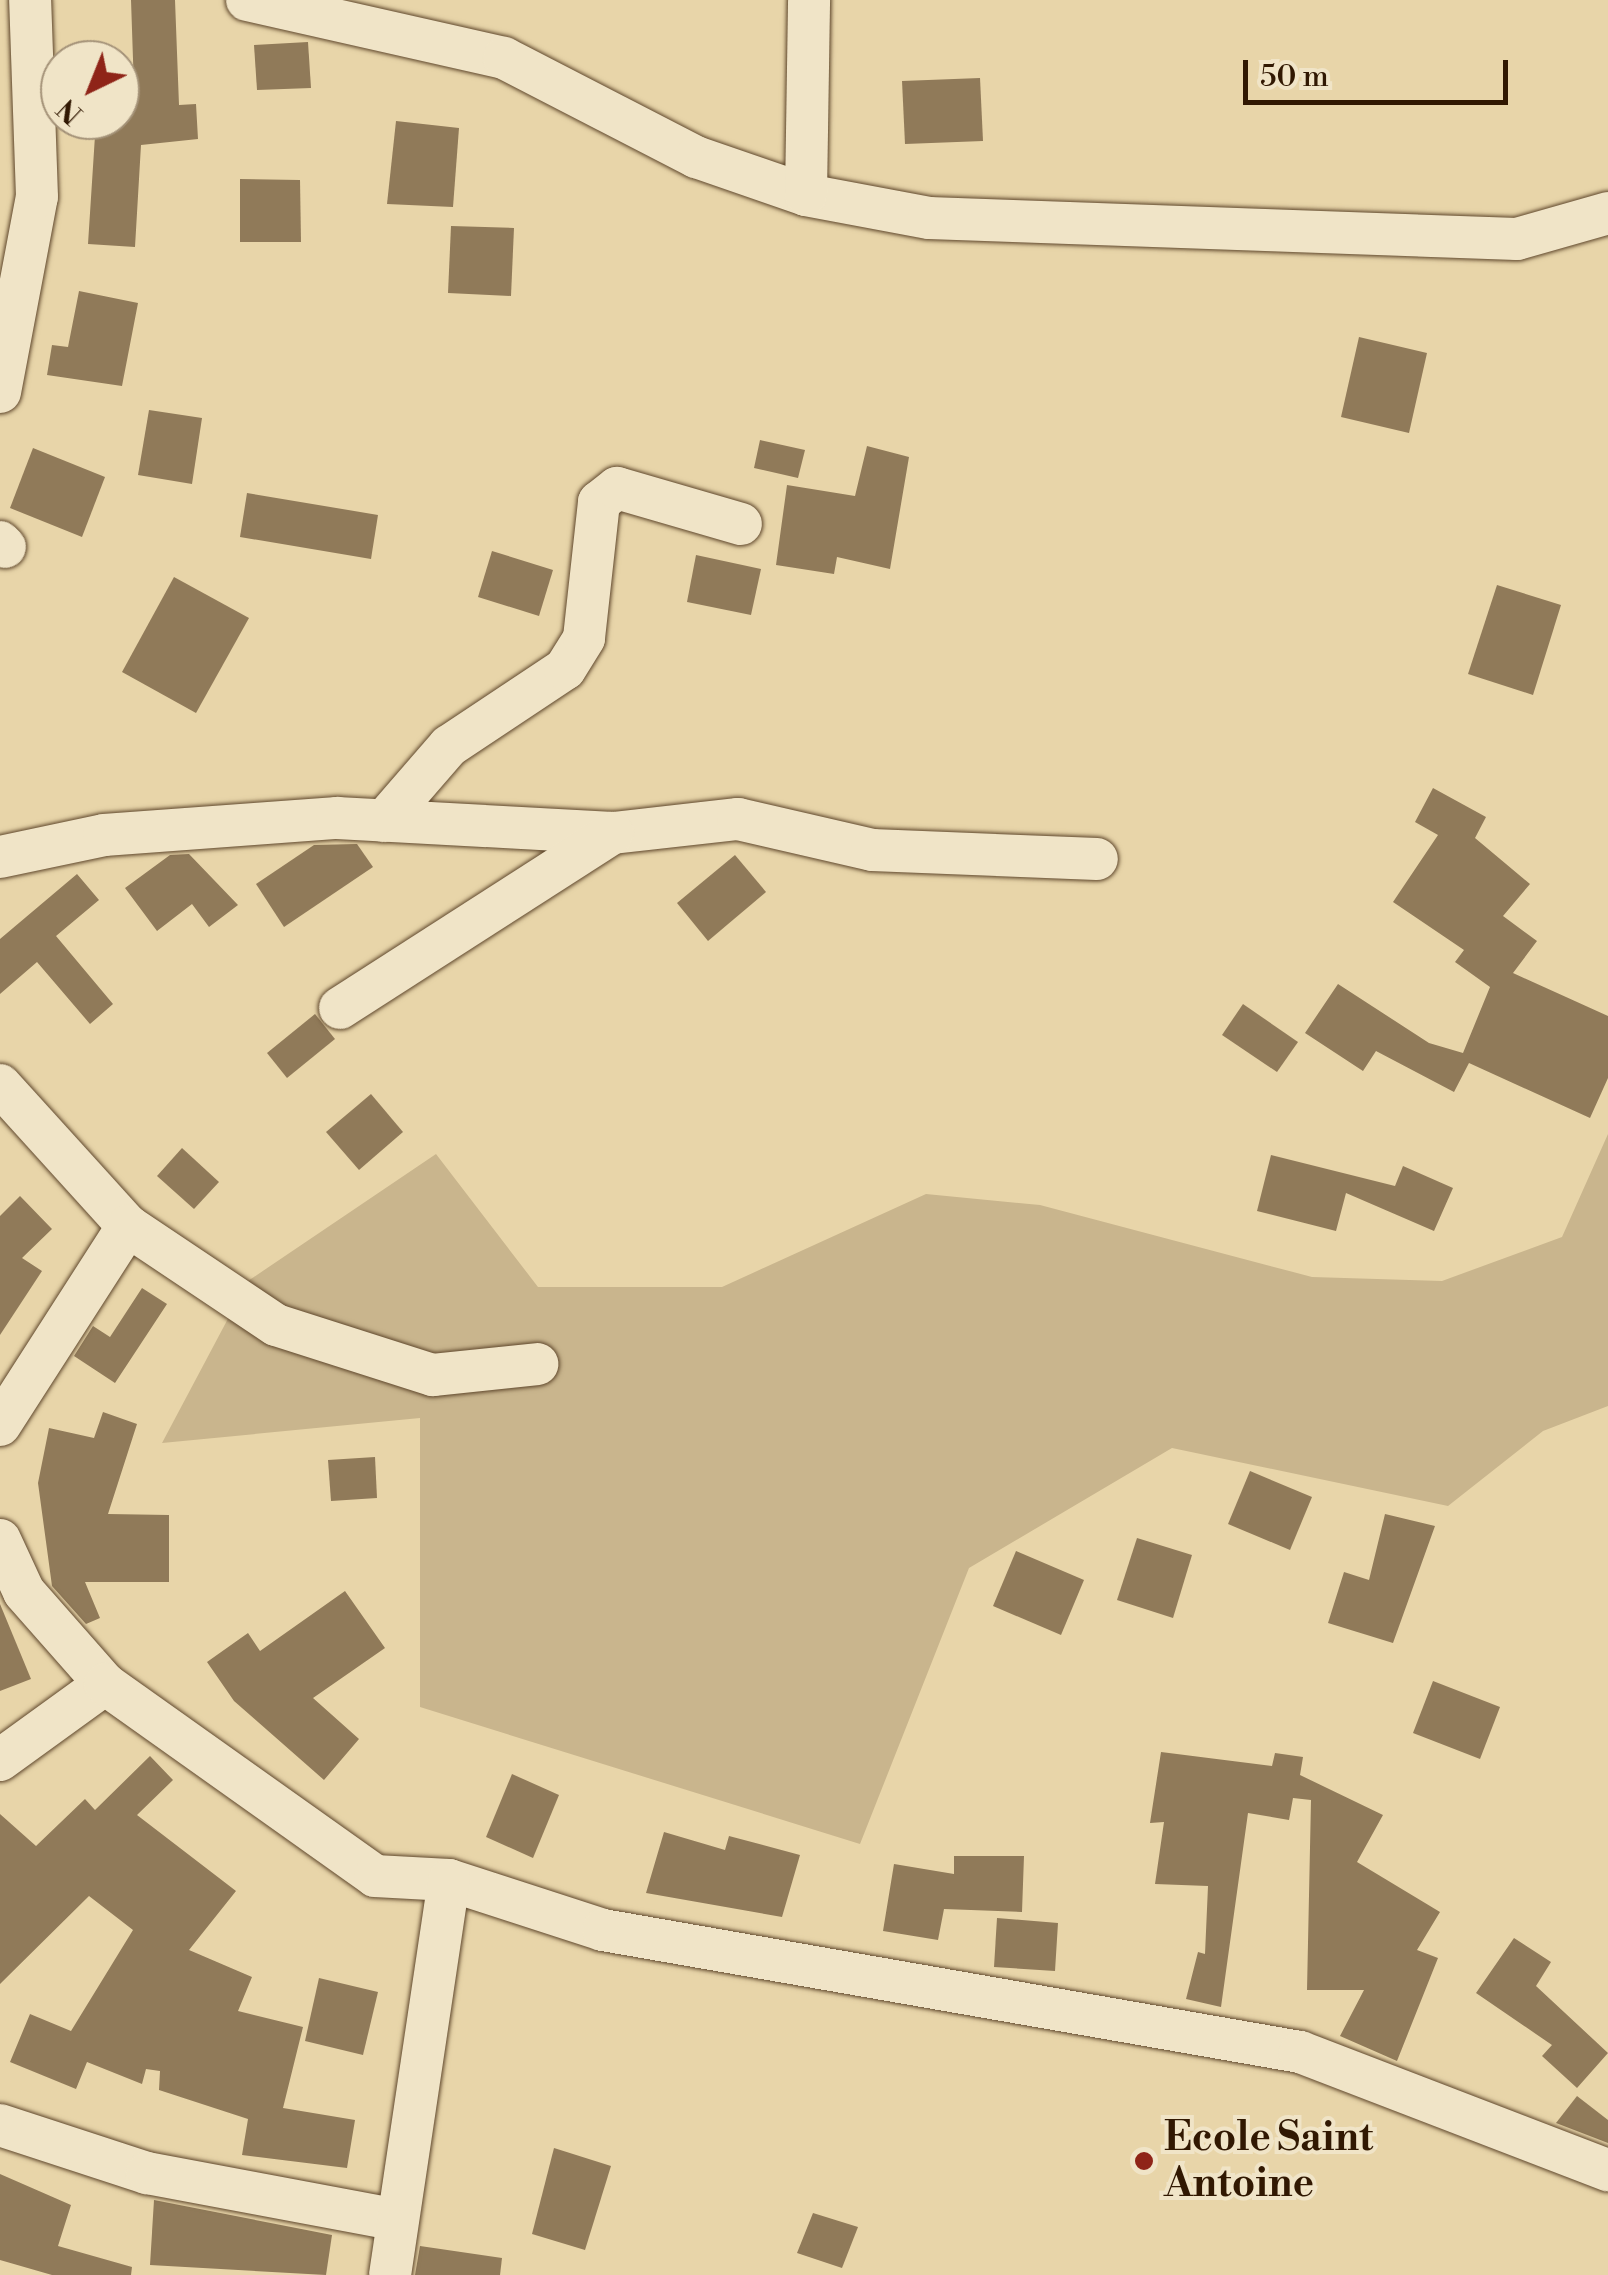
<!DOCTYPE html>
<html>
<head>
<meta charset="utf-8">
<style>
	body { margin:0 }
	#map { position:relative; width:1608px; height:2275px; overflow:hidden; background:#e8d5a9; font-family:"Libre Bodoni",serif }
	div>[style] { position:absolute }
	.green>* { inset:0; background:#c9b58d }
	.building>* { inset:0; background:#907a59 }
	.roads { filter:drop-shadow(0 0 2px #5f472c) drop-shadow(0 0 2px #5f472c) }
	.minor>* { height:42px; margin:-21px; padding:0 21px; transform-origin:21px; border-radius:21px; background:#f0e4c7 }
	.dots>* { width:28px; height:28px; translate:-50% -50%; box-sizing:border-box; border:5px solid #f0e4c7; border-radius:50% }
	span { translate:-50% -50%; white-space:nowrap; text-align:center; line-height:1.15; -webkit-text-stroke:8px #f0e4c7; paint-order:stroke }
	.poi-label { font-size:40px; color:#311802; font-weight:700 }
	.left { translate:0 -50%; text-align:left }
	.north { position:absolute; left:40px; top:40px; width:100px; height:100px; box-sizing:border-box; background:#f0e4c7; border:2px solid #a49278; border-radius:50%; rotate:223deg; font-size:28px; font-weight:700; line-height:40px; text-align:center; color:#311802 }
	.north::after { content:''; display:block; margin:auto; width:35px; height:45px; background:#8f2418; clip-path:polygon(50% 0,100% 100%,50% 72%,0 100%) }
	.scale { position:absolute; left:1243px; top:60px; width:265px; height:45px; box-sizing:border-box; border:5px solid #311802; border-top:0; padding-left:12px; font-size:30px; line-height:35px; white-space:nowrap; color:#311802; -webkit-text-stroke:8px #f0e4c7; paint-order:stroke }
</style>
</head>
<body>
<div id="map">
	<div class="green">
		<i style="clip-path:polygon(1608px 1134px,1608px 1406px,1543px 1431px,1448px 1506px,1172px 1448px,969px 1568px,860px 1844px,420px 1707px,420px 1418px,162px 1443px,248px 1281px,436px 1154px,538px 1287px,722px 1287px,926px 1194px,1040px 1205px,1312px 1277px,1442px 1281px,1562px 1237px)"></i>
	</div>
	<div class="building">
		<i style="clip-path:polygon(131px 0,175px 0,179px 105px,196px 104px,198px 139px,141px 145px,135px 247px,88px 244px,96px 120px,120px 120px,120px 89px,134px 89px)"></i>
		<i style="clip-path:polygon(308px 42px,311px 88px,257px 90px,254px 45px)"></i>
		<i style="clip-path:polygon(980px 78px,983px 141px,905px 144px,902px 81px)"></i>
		<i style="clip-path:polygon(396px 121px,459px 128px,453px 207px,387px 204px)"></i>
		<i style="clip-path:polygon(240px 179px,300px 180px,301px 242px,240px 242px)"></i>
		<i style="clip-path:polygon(451px 226px,514px 228px,511px 296px,448px 293px)"></i>
		<i style="clip-path:polygon(79px 291px,138px 303px,122px 386px,47px 375px,52px 345px,68px 347px)"></i>
		<i style="clip-path:polygon(1359px 337px,1427px 353px,1409px 433px,1341px 417px)"></i>
		<i style="clip-path:polygon(149px 410px,202px 418px,192px 484px,138px 475px)"></i>
		<i style="clip-path:polygon(760px 440px,805px 450px,798px 478px,754px 468px)"></i>
		<i style="clip-path:polygon(867px 446px,909px 457px,890px 569px,837px 557px,834px 574px,776px 565px,787px 485px,855px 496px)"></i>
		<i style="clip-path:polygon(33px 448px,105px 477px,82px 537px,10px 508px)"></i>
		<i style="clip-path:polygon(247px 493px,378px 515px,371px 559px,240px 537px)"></i>
		<i style="clip-path:polygon(492px 551px,553px 570px,539px 616px,478px 597px)"></i>
		<i style="clip-path:polygon(696px 555px,761px 569px,751px 615px,687px 602px)"></i>
		<i style="clip-path:polygon(174px 577px,249px 618px,196px 713px,122px 672px)"></i>
		<i style="clip-path:polygon(1497px 585px,1561px 605px,1533px 695px,1468px 674px)"></i>
		<i style="clip-path:polygon(1433px 788px,1486px 817px,1475px 838px,1530px 884px,1503px 916px,1537px 941px,1513px 973px,1608px 1016px,1608px 1078px,1590px 1118px,1469px 1063px,1454px 1092px,1376px 1051px,1363px 1071px,1305px 1033px,1338px 984px,1429px 1043px,1463px 1053px,1490px 987px,1455px 962px,1464px 950px,1393px 902px,1438px 835px,1415px 822px)"></i>
		<i style="clip-path:polygon(357px 844px,373px 867px,284px 927px,256px 884px,314px 845px)"></i>
		<i style="clip-path:polygon(189px 854px,238px 905px,209px 927px,192px 904px,157px 931px,125px 888px,170px 855px)"></i>
		<i style="clip-path:polygon(735px 855px,766px 892px,708px 941px,677px 903px)"></i>
		<i style="clip-path:polygon(77px 874px,99px 900px,56px 936px,113px 1004px,90px 1024px,37px 962px,0 994px,0 939px)"></i>
		<i style="clip-path:polygon(1243px 1004px,1298px 1042px,1277px 1072px,1222px 1035px)"></i>
		<i style="clip-path:polygon(315px 1014px,335px 1039px,287px 1078px,267px 1053px)"></i>
		<i style="clip-path:polygon(371px 1094px,403px 1132px,359px 1170px,326px 1132px)"></i>
		<i style="clip-path:polygon(182px 1148px,219px 1182px,194px 1209px,157px 1176px)"></i>
		<i style="clip-path:polygon(1271px 1155px,1395px 1186px,1403px 1166px,1453px 1188px,1434px 1231px,1346px 1193px,1336px 1231px,1257px 1211px)"></i>
		<i style="clip-path:polygon(20px 1196px,52px 1229px,22px 1258px,42px 1271px,0 1335px,0 1216px)"></i>
		<i style="clip-path:polygon(142px 1288px,167px 1304px,115px 1383px,74px 1356px,93px 1326px,110px 1337px)"></i>
		<i style="clip-path:polygon(103px 1412px,137px 1424px,108px 1514px,169px 1515px,169px 1582px,85px 1582px,100px 1618px,86px 1624px,52px 1586px,38px 1483px,49px 1428px,94px 1438px)"></i>
		<i style="clip-path:polygon(375px 1457px,377px 1498px,331px 1501px,328px 1460px)"></i>
		<i style="clip-path:polygon(1250px 1471px,1312px 1497px,1290px 1550px,1228px 1524px)"></i>
		<i style="clip-path:polygon(1385px 1514px,1435px 1526px,1393px 1643px,1328px 1623px,1344px 1572px,1369px 1580px)"></i>
		<i style="clip-path:polygon(1137px 1538px,1192px 1555px,1173px 1618px,1117px 1600px)"></i>
		<i style="clip-path:polygon(1016px 1551px,1084px 1580px,1061px 1635px,993px 1606px)"></i>
		<i style="clip-path:polygon(345px 1591px,385px 1648px,313px 1698px,359px 1739px,324px 1780px,234px 1701px,207px 1662px,248px 1633px,260px 1651px)"></i>
		<i style="clip-path:polygon(0 1604px,31px 1679px,0 1691px)"></i>
		<i style="clip-path:polygon(1433px 1681px,1500px 1707px,1480px 1759px,1413px 1733px)"></i>
		<i style="clip-path:polygon(1161px 1752px,1272px 1766px,1275px 1753px,1303px 1757px,1300px 1775px,1383px 1815px,1357px 1862px,1440px 1912px,1417px 1950px,1438px 1958px,1397px 2061px,1340px 2036px,1364px 1990px,1307px 1990px,1311px 1800px,1293px 1798px,1289px 1820px,1248px 1813px,1221px 2007px,1186px 1999px,1198px 1952px,1205px 1954px,1208px 1886px,1155px 1884px,1164px 1822px,1150px 1823px)"></i>
		<i style="clip-path:polygon(150px 1756px,173px 1780px,137px 1815px,236px 1891px,189px 1950px,252px 1977px,238px 2011px,303px 2027px,283px 2108px,355px 2120px,347px 2168px,242px 2155px,248px 2119px,159px 2090px,160px 2071px,146px 2069px,142px 2084px,87px 2062px,76px 2089px,10px 2062px,30px 2014px,71px 2031px,133px 1930px,89px 1896px,0 1984px,0 1814px,36px 1846px,85px 1799px,95px 1810px)"></i>
		<i style="clip-path:polygon(512px 1774px,559px 1795px,533px 1858px,486px 1837px)"></i>
		<i style="clip-path:polygon(664px 1832px,725px 1850px,729px 1836px,800px 1855px,782px 1917px,646px 1893px)"></i>
		<i style="clip-path:polygon(954px 1856px,1024px 1856px,1022px 1912px,944px 1909px,938px 1940px,883px 1931px,894px 1864px,954px 1874px)"></i>
		<i style="clip-path:polygon(997px 1918px,1058px 1923px,1055px 1971px,994px 1967px)"></i>
		<i style="clip-path:polygon(1514px 1938px,1551px 1962px,1536px 1986px,1608px 2053px,1577px 2088px,1542px 2056px,1552px 2045px,1476px 1993px)"></i>
		<i style="clip-path:polygon(319px 1978px,378px 1992px,363px 2055px,305px 2041px)"></i>
		<i style="clip-path:polygon(1577px 2096px,1608px 2120px,1608px 2143px,1556px 2123px)"></i>
		<i style="clip-path:polygon(554px 2148px,611px 2166px,585px 2250px,532px 2234px)"></i>
		<i style="clip-path:polygon(0 2174px,71px 2205px,58px 2246px,132px 2267px,131px 2275px,52px 2275px,0 2260px)"></i>
		<i style="clip-path:polygon(154px 2200px,332px 2235px,326px 2275px,150px 2265px)"></i>
		<i style="clip-path:polygon(813px 2213px,858px 2227px,842px 2268px,797px 2253px)"></i>
		<i style="clip-path:polygon(420px 2246px,502px 2258px,500px 2275px,415px 2275px)"></i>
	</div>
	<div class="roads">
		<div class="minor">
			<i style="left:247px;top:0;width:263px;rotate:12.7deg"></i>
			<i style="left:504px;top:58px;width:216px;rotate:27.3deg"></i>
			<i style="left:696px;top:157px;width:116px;rotate:19.1deg"></i>
			<i style="left:806px;top:195px;width:125px;rotate:10.6deg"></i>
			<i style="left:929px;top:218px;width:588px;rotate:2.05deg"></i>
			<i style="left:1517px;top:239px;width:95px;rotate:-15.9deg"></i>
			<i style="left:806px;top:195px;width:195px;rotate:-89.1deg"></i>
			<i style="left:0;top:392px;width:198px;rotate:-79.3deg"></i>
			<i style="left:37px;top:197px;width:197px;rotate:-92deg"></i>
			<i style="left:0;top:542px;width:7px;rotate:45deg"></i>
			<i style="left:384px;top:821px;width:99px;rotate:-49.1deg"></i>
			<i style="left:449px;top:746px;width:139px;rotate:-33.6deg"></i>
			<i style="left:565px;top:669px;width:36px;rotate:-58deg"></i>
			<i style="left:584px;top:638px;width:137px;rotate:-83.7deg"></i>
			<i style="left:599px;top:502px;width:23px;rotate:-38deg"></i>
			<i style="left:617px;top:488px;width:129px;rotate:16.2deg"></i>
			<i style="left:0;top:857px;width:106px;rotate:-11.9deg"></i>
			<i style="left:104px;top:835px;width:234px;rotate:-4.2deg"></i>
			<i style="left:337px;top:818px;width:276px;rotate:3.1deg"></i>
			<i style="left:613px;top:833px;width:126px;rotate:-6.4deg"></i>
			<i style="left:738px;top:819px;width:138px;rotate:13deg"></i>
			<i style="left:872px;top:850px;width:225px;rotate:2.3deg"></i>
			<i style="left:340px;top:1008px;width:324px;rotate:-32.7deg"></i>
			<i style="left:0;top:1085px;width:190px;rotate:47.8deg"></i>
			<i style="left:128px;top:1226px;width:178px;rotate:33.8deg"></i>
			<i style="left:276px;top:1325px;width:165px;rotate:17.7deg"></i>
			<i style="left:433px;top:1375px;width:105px;rotate:-6deg"></i>
			<i style="left:0;top:1425px;width:237px;rotate:-57.3deg"></i>
			<i style="left:0;top:1540px;width:57px;rotate:65.2deg"></i>
			<i style="left:24px;top:1592px;width:123px;rotate:48.6deg"></i>
			<i style="left:0;top:1760px;width:130px;rotate:-35.9deg"></i>
			<i style="left:105px;top:1684px;width:331px;rotate:35.4deg"></i>
			<i style="left:375px;top:1876px;width:74px;rotate:3.1deg"></i>
			<i style="left:449px;top:1880px;width:162px;rotate:18deg"></i>
			<i style="left:603px;top:1930px;width:708px;rotate:9.93deg"></i>
			<i style="left:1300px;top:2052px;width:330px;rotate:21deg"></i>
			<i style="left:0;top:2125px;width:155px;rotate:18.1deg"></i>
			<i style="left:147px;top:2173px;width:254px;rotate:10.6deg"></i>
			<i style="left:390px;top:2275px;width:399px;rotate:-81.5deg"></i>
		</div>
	</div>
	<div class="dots">
		<i style="left:1144px;top:2161px;background:#8f2418"></i>
	</div>
	<div class="poi-label">
		<span class="left" style="left:1164px;top:2161px">Ecole Saint<br>Antoine</span>
	</div>
	<div class="north">N</div>
	<div class="scale">50 m</div>
</div>
</body>
</html>
